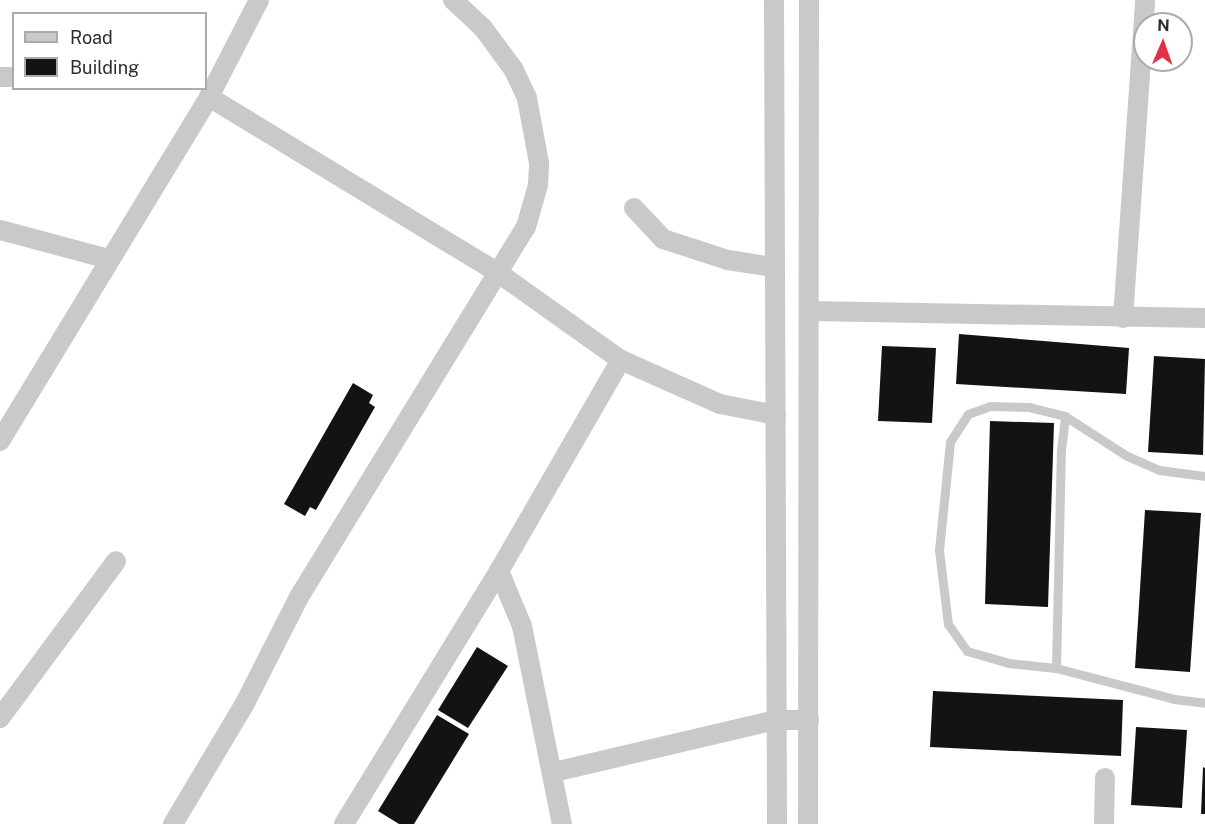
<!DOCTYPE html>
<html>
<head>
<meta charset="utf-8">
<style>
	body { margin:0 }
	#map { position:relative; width:1205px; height:824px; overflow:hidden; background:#fff; font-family:"Public Sans",sans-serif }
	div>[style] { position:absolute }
	.building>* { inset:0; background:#131313 }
	.lane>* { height:9px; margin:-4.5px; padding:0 4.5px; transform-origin:4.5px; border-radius:4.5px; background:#c9c9c9 }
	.street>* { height:20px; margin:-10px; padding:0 10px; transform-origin:10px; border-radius:10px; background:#c9c9c9 }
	span { translate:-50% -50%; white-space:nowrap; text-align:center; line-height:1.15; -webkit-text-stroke:6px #fff; paint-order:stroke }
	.legend { position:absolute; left:12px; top:12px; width:195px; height:78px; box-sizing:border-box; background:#fff; border:2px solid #ababab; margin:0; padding:8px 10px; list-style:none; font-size:18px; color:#2c2c2c }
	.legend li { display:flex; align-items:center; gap:12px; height:30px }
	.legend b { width:30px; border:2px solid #ababab }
	.north { position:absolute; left:1133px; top:12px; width:60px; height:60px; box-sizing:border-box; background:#fff; border:2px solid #ababab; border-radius:50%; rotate:2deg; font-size:16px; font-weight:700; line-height:24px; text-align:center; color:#2c2c2c }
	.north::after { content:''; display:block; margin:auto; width:21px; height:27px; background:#e13148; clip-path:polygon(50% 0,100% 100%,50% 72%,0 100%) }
</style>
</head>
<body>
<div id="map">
	<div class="building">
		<i style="clip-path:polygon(959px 334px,1129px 348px,1126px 394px,956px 384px)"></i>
		<i style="clip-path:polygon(882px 346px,936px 348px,932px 423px,878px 421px)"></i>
		<i style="clip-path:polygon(1154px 356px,1205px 359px,1203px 455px,1148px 452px)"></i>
		<i style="clip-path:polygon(353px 383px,373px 395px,369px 403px,375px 407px,316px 510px,310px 507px,305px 516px,284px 504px)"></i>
		<i style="clip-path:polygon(990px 421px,1054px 423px,1048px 607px,985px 604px)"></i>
		<i style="clip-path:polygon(1145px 510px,1201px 513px,1190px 672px,1135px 668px)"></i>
		<i style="clip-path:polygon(477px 647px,508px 666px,468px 728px,438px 710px)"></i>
		<i style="clip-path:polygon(933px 691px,1123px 700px,1121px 756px,930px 747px)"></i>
		<i style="clip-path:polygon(437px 715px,469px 734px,414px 824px,399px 824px,378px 811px)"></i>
		<i style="clip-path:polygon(1136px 727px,1187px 730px,1182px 808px,1131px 805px)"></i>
		<i style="clip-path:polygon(1203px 767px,1205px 768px,1205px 814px,1201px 814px)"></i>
	</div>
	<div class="lane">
		<i style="left:1205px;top:476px;width:46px;rotate:-172.6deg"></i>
		<i style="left:1159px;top:470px;width:35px;rotate:-156deg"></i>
		<i style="left:1127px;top:456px;width:74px;rotate:-147.2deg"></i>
		<i style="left:1065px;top:416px;width:36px;rotate:-166deg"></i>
		<i style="left:1030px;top:407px;width:40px;rotate:-178.6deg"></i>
		<i style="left:990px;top:406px;width:23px;rotate:160deg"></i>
		<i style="left:968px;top:414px;width:33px;rotate:123deg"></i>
		<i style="left:950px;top:442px;width:109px;rotate:95.8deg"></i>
		<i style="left:939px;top:550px;width:75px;rotate:83.1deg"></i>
		<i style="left:948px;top:624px;width:33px;rotate:55deg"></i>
		<i style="left:967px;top:651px;width:44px;rotate:15.9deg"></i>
		<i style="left:1009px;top:663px;width:47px;rotate:6.1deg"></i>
		<i style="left:1056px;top:668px;width:122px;rotate:14.7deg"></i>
		<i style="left:1174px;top:699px;width:31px;rotate:7deg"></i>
		<i style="left:1056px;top:668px;width:218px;rotate:-88.7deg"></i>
		<i style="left:1061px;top:450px;width:34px;rotate:-83deg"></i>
	</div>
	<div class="street">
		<i style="left:774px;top:0;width:824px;rotate:89.79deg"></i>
		<i style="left:0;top:77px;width:14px"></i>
		<i style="left:209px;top:97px;width:337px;rotate:31.3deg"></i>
		<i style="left:497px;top:272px;width:152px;rotate:35.4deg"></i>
		<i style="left:621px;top:360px;width:108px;rotate:24deg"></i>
		<i style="left:720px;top:404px;width:57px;rotate:11.1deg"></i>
		<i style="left:634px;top:208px;width:42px;rotate:46.9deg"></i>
		<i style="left:663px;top:239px;width:68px;rotate:17.9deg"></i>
		<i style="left:728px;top:260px;width:45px;rotate:9deg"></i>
		<i style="left:0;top:230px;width:113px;rotate:14.9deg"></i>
		<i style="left:810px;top:311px;width:395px;rotate:1deg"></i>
		<i style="left:1123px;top:318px;width:319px;rotate:-86deg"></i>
		<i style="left:0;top:441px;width:403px;rotate:-58.7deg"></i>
		<i style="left:209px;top:97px;width:109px;rotate:-62.7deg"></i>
		<i style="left:499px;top:571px;width:60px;rotate:67.3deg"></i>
		<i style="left:522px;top:626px;width:202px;rotate:78.6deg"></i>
		<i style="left:0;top:718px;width:195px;rotate:-53.5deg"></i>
		<i style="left:554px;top:772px;width:228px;rotate:-13.2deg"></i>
		<i style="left:776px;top:720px;width:33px"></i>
		<i style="left:173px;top:824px;width:139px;rotate:-59.2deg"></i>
		<i style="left:244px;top:705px;width:121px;rotate:-63deg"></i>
		<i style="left:299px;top:597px;width:434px;rotate:-58.5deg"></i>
		<i style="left:526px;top:227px;width:44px;rotate:-74.1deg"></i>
		<i style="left:538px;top:185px;width:22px;rotate:-87deg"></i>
		<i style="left:539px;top:163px;width:66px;rotate:-100.5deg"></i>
		<i style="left:527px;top:98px;width:31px;rotate:-115deg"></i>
		<i style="left:514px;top:70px;width:52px;rotate:-126.4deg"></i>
		<i style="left:483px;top:28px;width:41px;rotate:-137deg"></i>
		<i style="left:344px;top:824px;width:297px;rotate:-58.5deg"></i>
		<i style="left:499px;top:571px;width:244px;rotate:-60deg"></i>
		<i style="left:808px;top:824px;width:824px;rotate:-89.93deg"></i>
		<i style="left:1104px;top:824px;width:46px;rotate:-88.8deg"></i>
	</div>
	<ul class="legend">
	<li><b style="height:8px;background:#c9c9c9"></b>Road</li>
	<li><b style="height:16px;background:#131313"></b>Building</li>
	</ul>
	<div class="north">N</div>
</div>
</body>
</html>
